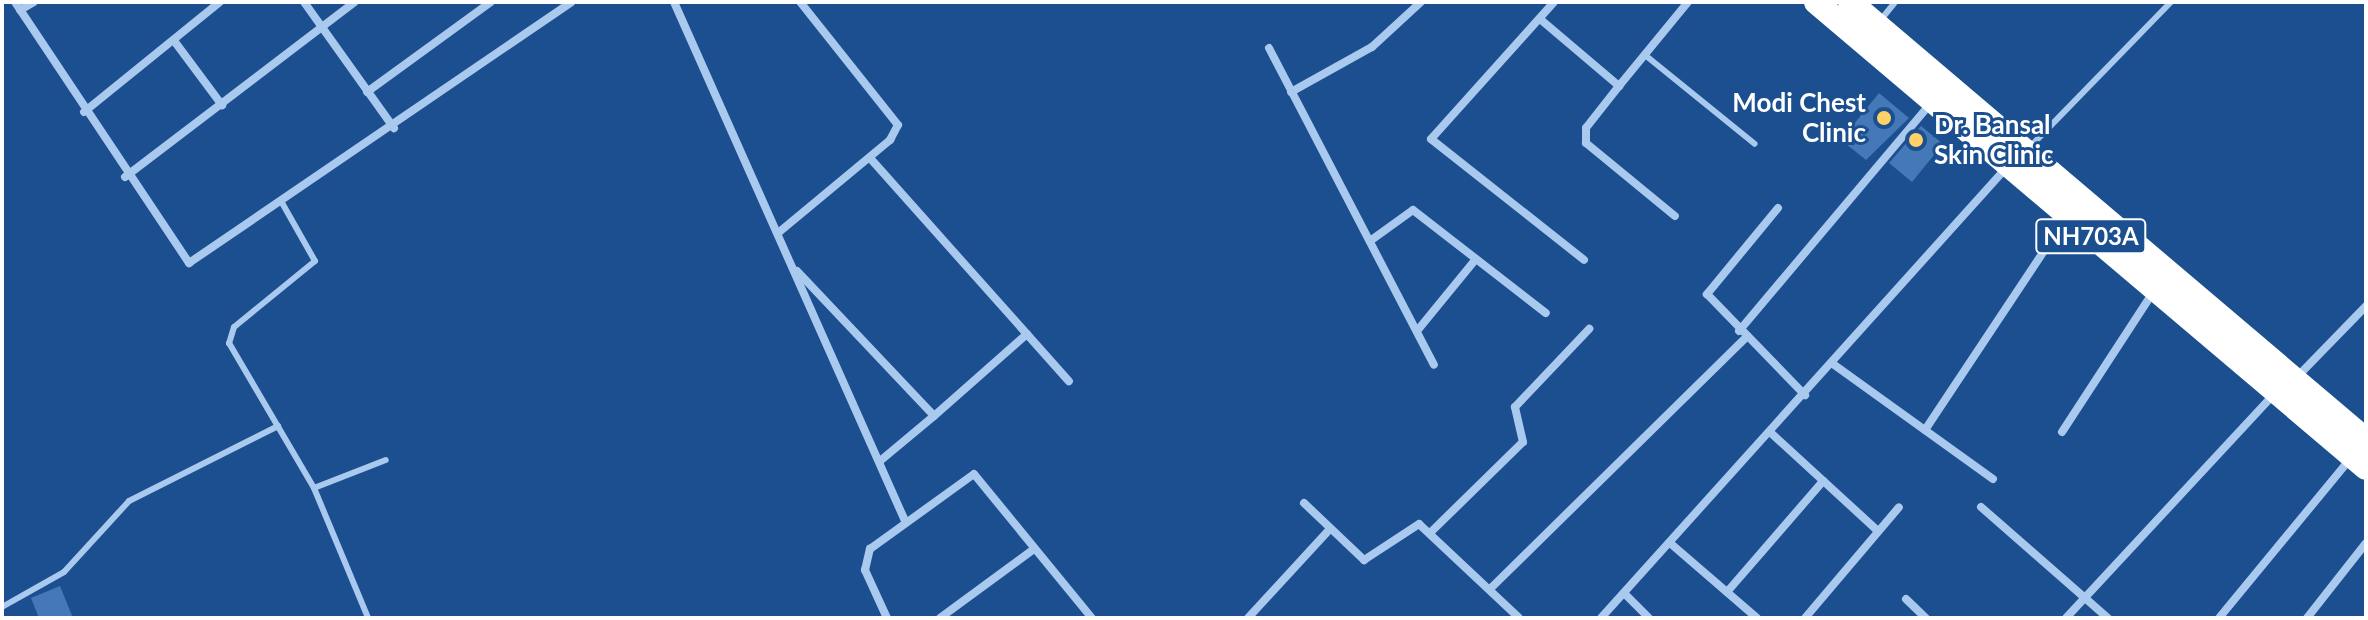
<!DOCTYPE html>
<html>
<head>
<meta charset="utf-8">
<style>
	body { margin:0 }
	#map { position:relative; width:2368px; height:620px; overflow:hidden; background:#1b4f8f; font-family:Lato,sans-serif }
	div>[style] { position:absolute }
	.building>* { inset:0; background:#4478b7 }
	.lane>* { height:6px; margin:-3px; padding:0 3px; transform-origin:3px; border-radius:3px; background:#a9c9ee }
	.street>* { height:8px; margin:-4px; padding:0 4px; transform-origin:4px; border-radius:4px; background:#a9c9ee }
	.highway>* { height:24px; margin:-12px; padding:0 12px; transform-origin:12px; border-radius:12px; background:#fff }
	.dots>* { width:22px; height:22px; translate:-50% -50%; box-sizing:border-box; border:4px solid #1b4f8f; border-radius:50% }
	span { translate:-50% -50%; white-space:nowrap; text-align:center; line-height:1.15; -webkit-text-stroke:6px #1b4f8f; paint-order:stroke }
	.shield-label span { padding:2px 6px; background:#1b4f8f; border:2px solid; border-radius:6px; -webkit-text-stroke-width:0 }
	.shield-label { font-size:24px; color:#fff; font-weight:700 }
	.poi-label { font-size:26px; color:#fff; font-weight:700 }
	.right { translate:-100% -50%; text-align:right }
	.left { translate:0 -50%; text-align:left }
	.frame { position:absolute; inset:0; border:4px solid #fff; pointer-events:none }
</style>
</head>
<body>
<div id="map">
	<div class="building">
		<i style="clip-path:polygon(1879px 93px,1909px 118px,1866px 160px,1841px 140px)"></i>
		<i style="clip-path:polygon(1921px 126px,1943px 144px,1912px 182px,1889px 163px)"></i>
		<i style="clip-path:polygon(60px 586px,73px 618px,39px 618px,31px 598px)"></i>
	</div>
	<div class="lane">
		<i style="left:1879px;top:22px;width:26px;rotate:-51deg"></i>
		<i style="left:1645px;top:55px;width:141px;rotate:39deg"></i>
		<i style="left:2029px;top:148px;width:204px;rotate:-45.8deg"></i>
		<i style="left:281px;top:201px;width:69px;rotate:60.5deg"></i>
		<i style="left:315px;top:261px;width:104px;rotate:140.8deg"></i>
		<i style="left:234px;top:327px;width:17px;rotate:107deg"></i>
		<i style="left:229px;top:343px;width:168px;rotate:59.6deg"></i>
		<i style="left:314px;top:488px;width:141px;rotate:67.4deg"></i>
		<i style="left:314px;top:488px;width:77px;rotate:-21.3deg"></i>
		<i style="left:2px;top:607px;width:71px;rotate:-29.4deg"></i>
		<i style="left:64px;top:572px;width:96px;rotate:-47.5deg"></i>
		<i style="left:129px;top:501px;width:167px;rotate:-26.7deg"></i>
	</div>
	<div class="street">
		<i style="left:15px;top:2px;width:314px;rotate:56.3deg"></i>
		<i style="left:189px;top:263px;width:463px;rotate:-34.3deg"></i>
		<i style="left:304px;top:2px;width:155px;rotate:54.5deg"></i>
		<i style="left:674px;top:2px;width:570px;rotate:66deg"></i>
		<i style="left:1554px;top:2px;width:184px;rotate:131.9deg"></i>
		<i style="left:1431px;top:139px;width:195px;rotate:38.3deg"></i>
		<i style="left:20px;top:10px;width:16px;rotate:-30deg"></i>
		<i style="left:1540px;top:19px;width:104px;rotate:40.3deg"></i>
		<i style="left:1619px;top:86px;width:109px;rotate:-50.6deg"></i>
		<i style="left:175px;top:42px;width:79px;rotate:53.3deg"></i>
		<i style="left:1269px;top:48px;width:357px;rotate:62.5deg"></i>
		<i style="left:1619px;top:86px;width:53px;rotate:128.2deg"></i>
		<i style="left:1586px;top:128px;width:15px;rotate:90deg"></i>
		<i style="left:1586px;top:143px;width:115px;rotate:39.4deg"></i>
		<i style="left:367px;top:92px;width:153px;rotate:-36deg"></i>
		<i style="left:1291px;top:92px;width:93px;rotate:-29.1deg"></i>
		<i style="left:1372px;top:47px;width:67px;rotate:-42.6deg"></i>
		<i style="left:84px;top:112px;width:175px;rotate:-39deg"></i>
		<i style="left:870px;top:158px;width:299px;rotate:48.3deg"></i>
		<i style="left:125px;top:177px;width:289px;rotate:-37.3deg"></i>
		<i style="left:1778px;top:208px;width:112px;rotate:129.5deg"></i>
		<i style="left:1707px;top:294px;width:141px;rotate:45.9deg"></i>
		<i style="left:778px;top:233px;width:146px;rotate:-39.7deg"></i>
		<i style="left:890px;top:140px;width:17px;rotate:-62deg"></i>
		<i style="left:898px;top:125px;width:157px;rotate:-128.5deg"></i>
		<i style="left:1370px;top:241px;width:53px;rotate:-35.8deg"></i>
		<i style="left:1413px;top:210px;width:168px;rotate:37.8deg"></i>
		<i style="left:797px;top:271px;width:199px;rotate:46.6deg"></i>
		<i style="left:934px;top:416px;width:124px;rotate:-41.4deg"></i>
		<i style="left:1417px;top:331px;width:93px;rotate:-50.7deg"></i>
		<i style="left:1739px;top:331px;width:299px;rotate:-49.9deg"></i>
		<i style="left:1833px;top:364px;width:197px;rotate:35.7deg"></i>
		<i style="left:2296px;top:378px;width:100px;rotate:-45.8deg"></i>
		<i style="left:1925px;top:430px;width:255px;rotate:-56.4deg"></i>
		<i style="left:2062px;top:432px;width:168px;rotate:-56.9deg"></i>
		<i style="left:1771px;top:433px;width:145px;rotate:42.5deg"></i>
		<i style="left:880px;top:461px;width:70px;rotate:-39.8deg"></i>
		<i style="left:1304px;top:503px;width:83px;rotate:43.5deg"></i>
		<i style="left:1364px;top:560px;width:66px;rotate:-33.2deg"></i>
		<i style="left:1419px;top:524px;width:137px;rotate:43.2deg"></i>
		<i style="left:1981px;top:507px;width:169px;rotate:41.2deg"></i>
		<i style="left:1432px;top:531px;width:127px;rotate:-44.4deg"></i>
		<i style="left:1523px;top:442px;width:36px;rotate:-103deg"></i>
		<i style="left:1515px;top:407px;width:108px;rotate:-46.5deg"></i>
		<i style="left:1670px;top:543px;width:115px;rotate:40.8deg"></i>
		<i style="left:1490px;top:589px;width:359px;rotate:-44.5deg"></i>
		<i style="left:1727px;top:592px;width:147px;rotate:-49.1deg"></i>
		<i style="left:1624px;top:593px;width:35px;rotate:45deg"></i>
		<i style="left:1906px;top:599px;width:28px;rotate:44deg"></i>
		<i style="left:887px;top:618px;width:53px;rotate:-114.6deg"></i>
		<i style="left:865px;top:570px;width:22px;rotate:-77deg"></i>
		<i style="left:870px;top:549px;width:128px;rotate:-35.8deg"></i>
		<i style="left:974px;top:474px;width:186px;rotate:50.7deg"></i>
		<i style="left:940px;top:618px;width:117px;rotate:-36.3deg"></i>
		<i style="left:1248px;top:618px;width:120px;rotate:-47.4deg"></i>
		<i style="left:1601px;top:618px;width:607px;rotate:-48.01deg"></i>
		<i style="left:1805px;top:618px;width:145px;rotate:-49.7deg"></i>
		<i style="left:2066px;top:618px;width:307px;rotate:-47.1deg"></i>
		<i style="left:2219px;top:618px;width:207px;rotate:-50.5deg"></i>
		<i style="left:2307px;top:618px;width:95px;rotate:-51.8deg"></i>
	</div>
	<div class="highway">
		<i style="left:1816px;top:2px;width:721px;rotate:40.27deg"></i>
		<i style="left:1850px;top:2px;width:677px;rotate:40.33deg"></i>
	</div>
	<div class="dots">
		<i style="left:1884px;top:118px;background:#ffd166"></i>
		<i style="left:1916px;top:140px;background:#ffd166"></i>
	</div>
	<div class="shield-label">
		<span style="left:2091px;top:236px">NH703A</span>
	</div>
	<div class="poi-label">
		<span class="right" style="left:1866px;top:118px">Modi Chest<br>Clinic</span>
		<span class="left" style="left:1934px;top:140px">Dr. Bansal<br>Skin Clinic</span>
	</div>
	<div class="frame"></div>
</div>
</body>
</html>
